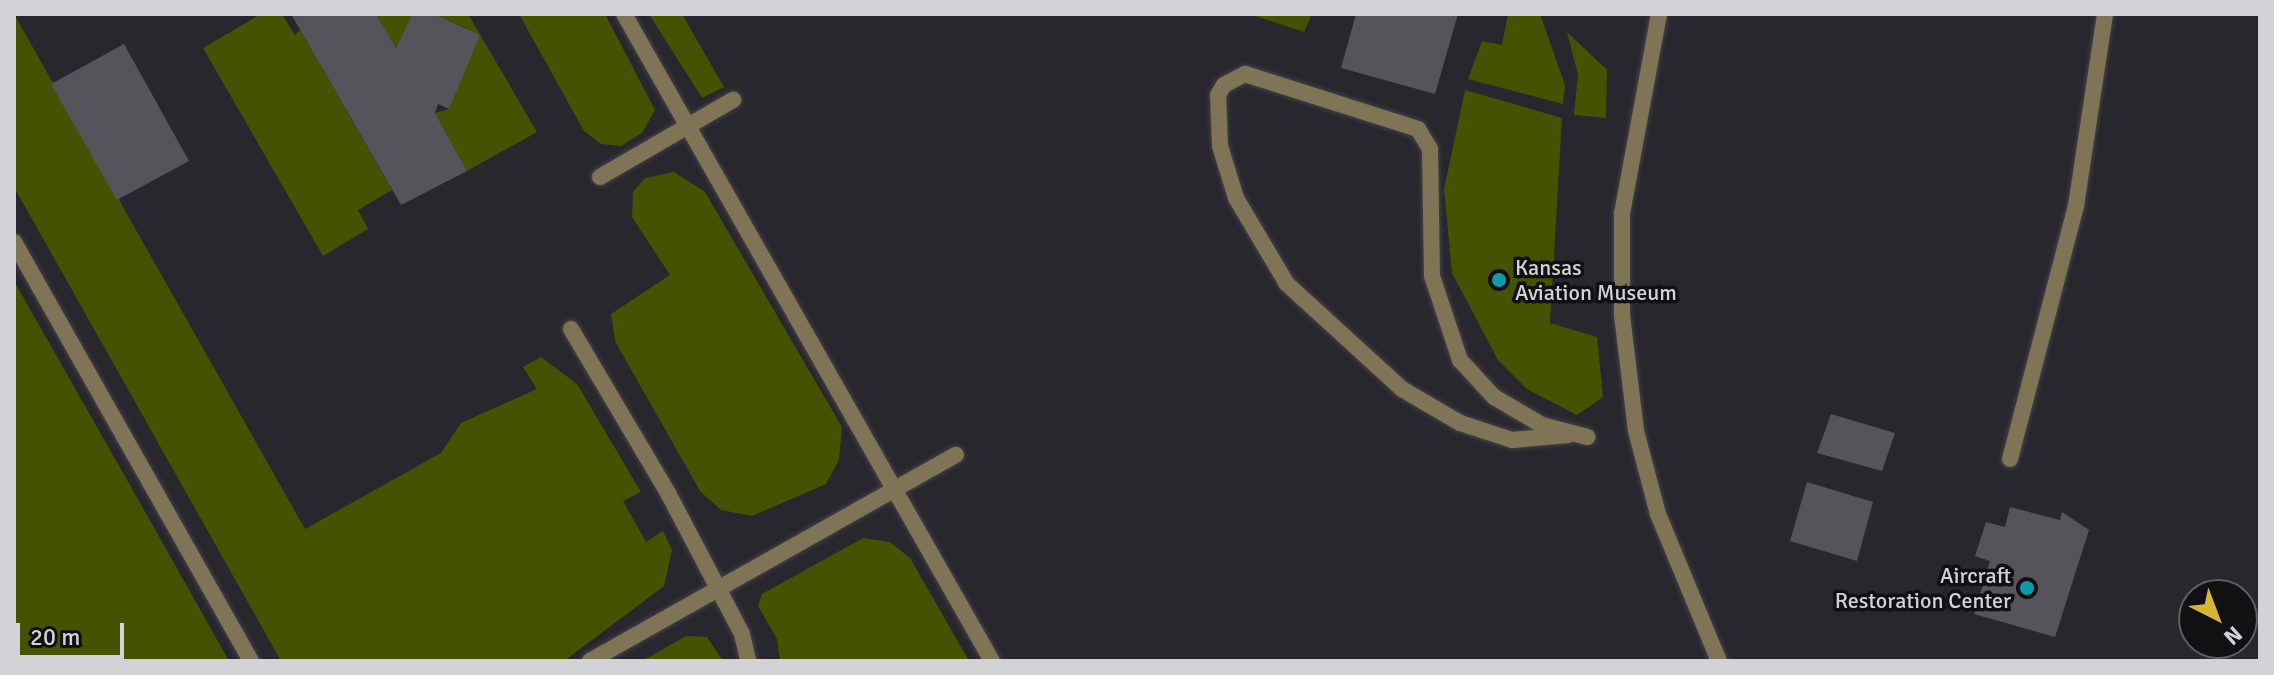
<!DOCTYPE html>
<html>
<head>
<meta charset="utf-8">
<style>
	body { margin:0 }
	#map { position:relative; width:2274px; height:675px; overflow:hidden; background:#28272d; font-family:Signika,sans-serif }
	div>[style] { position:absolute }
	.green>* { inset:0; background:#465200 }
	.building>* { inset:0; background:#56545b }
	.roads { filter:drop-shadow(0 0 2px #434248) drop-shadow(0 0 2px #434248) }
	.service>* { height:16px; margin:-8px; padding:0 8px; transform-origin:8px; border-radius:8px; background:#807456 }
	.minor>* { height:16px; margin:-8px; padding:0 8px; transform-origin:8px; border-radius:8px; background:#807456 }
	.dots>* { width:22px; height:22px; translate:-50% -50%; box-sizing:border-box; border:4px solid #111013; border-radius:50% }
	span { translate:-50% -50%; white-space:nowrap; text-align:center; line-height:1.15; -webkit-text-stroke:7px #111013; paint-order:stroke }
	.poi-label { font-size:22px; color:#d3d2d6 }
	.left { translate:0 -50%; text-align:left }
	.right { translate:-100% -50%; text-align:right }
	.frame { position:absolute; inset:0; border:16px solid #d3d2d6; pointer-events:none }
	.north { position:absolute; left:2178px; top:579px; width:80px; height:80px; box-sizing:border-box; background:#111013; border:2px solid #5f5e61; border-radius:50%; rotate:138deg; font-size:22px; font-weight:700; line-height:32px; text-align:center; color:#d3d2d6 }
	.north::after { content:''; display:block; margin:auto; width:28px; height:36px; background:#d5b535; clip-path:polygon(50% 0,100% 100%,50% 72%,0 100%) }
	.scale { position:absolute; left:16px; top:623px; width:108px; height:36px; box-sizing:border-box; border:4px solid #d3d2d6; border-top:0; padding-left:10px; font-size:24px; line-height:28px; white-space:nowrap; color:#d3d2d6; -webkit-text-stroke:6px #111013; paint-order:stroke }
</style>
</head>
<body>
<div id="map">
	<div class="green">
		<i style="clip-path:polygon(14px 14px,305px 529px,441px 453px,461px 423px,537px 389px,523px 367px,541px 357px,577px 384px,641px 492px,623px 501px,646px 542px,663px 531px,672px 550px,664px 586px,564px 661px,281px 661px,14px 187px)"></i>
		<i style="clip-path:polygon(261px 14px,282px 14px,295px 35px,300px 30px,392px 190px,358px 210px,368px 229px,323px 256px,203px 48px)"></i>
		<i style="clip-path:polygon(376px 14px,412px 14px,396px 48px)"></i>
		<i style="clip-path:polygon(434px 14px,468px 14px,537px 132px,467px 171px,435px 113px,449px 109px,468px 29px)"></i>
		<i style="clip-path:polygon(519px 14px,605px 14px,655px 110px,642px 133px,621px 146px,601px 144px,584px 131px)"></i>
		<i style="clip-path:polygon(649px 14px,682px 14px,724px 87px,702px 98px)"></i>
		<i style="clip-path:polygon(1249px 14px,1312px 14px,1304px 32px)"></i>
		<i style="clip-path:polygon(1508px 14px,1540px 14px,1565px 85px,1563px 104px,1468px 79px,1482px 41px,1502px 45px)"></i>
		<i style="clip-path:polygon(1567px 32px,1607px 70px,1606px 118px,1574px 115px,1578px 75px)"></i>
		<i style="clip-path:polygon(1465px 90px,1562px 118px,1550px 323px,1597px 337px,1603px 397px,1577px 415px,1527px 389px,1498px 360px,1452px 273px,1444px 189px)"></i>
		<i style="clip-path:polygon(674px 172px,705px 192px,842px 427px,839px 460px,826px 484px,752px 516px,721px 510px,700px 491px,615px 341px,611px 314px,670px 275px,632px 217px,633px 192px,645px 178px)"></i>
		<i style="clip-path:polygon(14px 281px,152px 524px,229px 661px,14px 661px)"></i>
		<i style="clip-path:polygon(863px 538px,890px 542px,910px 558px,969px 661px,780px 661px,777px 639px,758px 606px,762px 594px)"></i>
		<i style="clip-path:polygon(686px 636px,707px 637px,723px 661px,642px 661px)"></i>
	</div>
	<div class="building">
		<i style="clip-path:polygon(291px 14px,376px 14px,396px 48px,412px 14px,434px 14px,480px 35px,449px 109px,438px 104px,435px 113px,467px 171px,401px 205px)"></i>
		<i style="clip-path:polygon(1356px 14px,1458px 14px,1435px 94px,1341px 68px)"></i>
		<i style="clip-path:polygon(124px 44px,189px 161px,117px 200px,51px 84px)"></i>
		<i style="clip-path:polygon(1831px 414px,1895px 433px,1882px 471px,1817px 453px)"></i>
		<i style="clip-path:polygon(1807px 482px,1873px 502px,1857px 561px,1790px 541px)"></i>
		<i style="clip-path:polygon(2010px 507px,2060px 520px,2062px 512px,2089px 530px,2055px 637px,1974px 614px,1990px 561px,1975px 556px,1986px 522px,2005px 527px)"></i>
	</div>
	<div class="roads">
		<div class="service">
			<i style="left:1659px;top:14px;width:202px;rotate:100.5deg"></i>
			<i style="left:1622px;top:213px;width:102px;rotate:90deg"></i>
			<i style="left:1622px;top:315px;width:117px;rotate:83.1deg"></i>
			<i style="left:1636px;top:431px;width:86px;rotate:75.2deg"></i>
			<i style="left:1658px;top:514px;width:159px;rotate:67.5deg"></i>
			<i style="left:600px;top:177px;width:154px;rotate:-30.1deg"></i>
			<i style="left:14px;top:242px;width:481px;rotate:60.5deg"></i>
			<i style="left:571px;top:329px;width:191px;rotate:59.4deg"></i>
			<i style="left:668px;top:493px;width:159px;rotate:62.3deg"></i>
			<i style="left:742px;top:634px;width:28px;rotate:77deg"></i>
			<i style="left:1568px;top:435px;width:56px;rotate:174.9deg"></i>
			<i style="left:1512px;top:440px;width:55px;rotate:-161.9deg"></i>
			<i style="left:1460px;top:423px;width:67px;rotate:-149.6deg"></i>
			<i style="left:1402px;top:389px;width:156px;rotate:-137.6deg"></i>
			<i style="left:1287px;top:284px;width:100px;rotate:-120.7deg"></i>
			<i style="left:1236px;top:198px;width:54px;rotate:-107.1deg"></i>
			<i style="left:1220px;top:146px;width:51px;rotate:-92.2deg"></i>
			<i style="left:1218px;top:95px;width:12px;rotate:-59deg"></i>
			<i style="left:1224px;top:85px;width:24px;rotate:-28deg"></i>
			<i style="left:1245px;top:74px;width:182px;rotate:17.6deg"></i>
			<i style="left:1418px;top:129px;width:23px;rotate:59deg"></i>
			<i style="left:1430px;top:149px;width:127px;rotate:89.1deg"></i>
			<i style="left:1432px;top:276px;width:89px;rotate:71.6deg"></i>
			<i style="left:1460px;top:360px;width:50px;rotate:47.4deg"></i>
			<i style="left:1494px;top:397px;width:56px;rotate:30.3deg"></i>
			<i style="left:1542px;top:425px;width:47px;rotate:14.9deg"></i>
			<i style="left:2010px;top:459px;width:261px;rotate:-75.4deg"></i>
			<i style="left:2076px;top:206px;width:194px;rotate:-81.4deg"></i>
			<i style="left:590px;top:661px;width:420px;rotate:-29.4deg"></i>
		</div>
		<div class="minor">
			<i style="left:624px;top:14px;width:744px;rotate:60.37deg"></i>
		</div>
	</div>
	<div class="dots">
		<i style="left:1499px;top:280px;background:#0f9aa8"></i>
		<i style="left:2027px;top:588px;background:#0f9aa8"></i>
	</div>
	<div class="poi-label">
		<span class="left" style="left:1515px;top:280px">Kansas<br>Aviation Museum</span>
		<span class="right" style="left:2011px;top:588px">Aircraft<br>Restoration Center</span>
	</div>
	<div class="frame"></div>
	<div class="north">N</div>
	<div class="scale">20 m</div>
</div>
</body>
</html>
